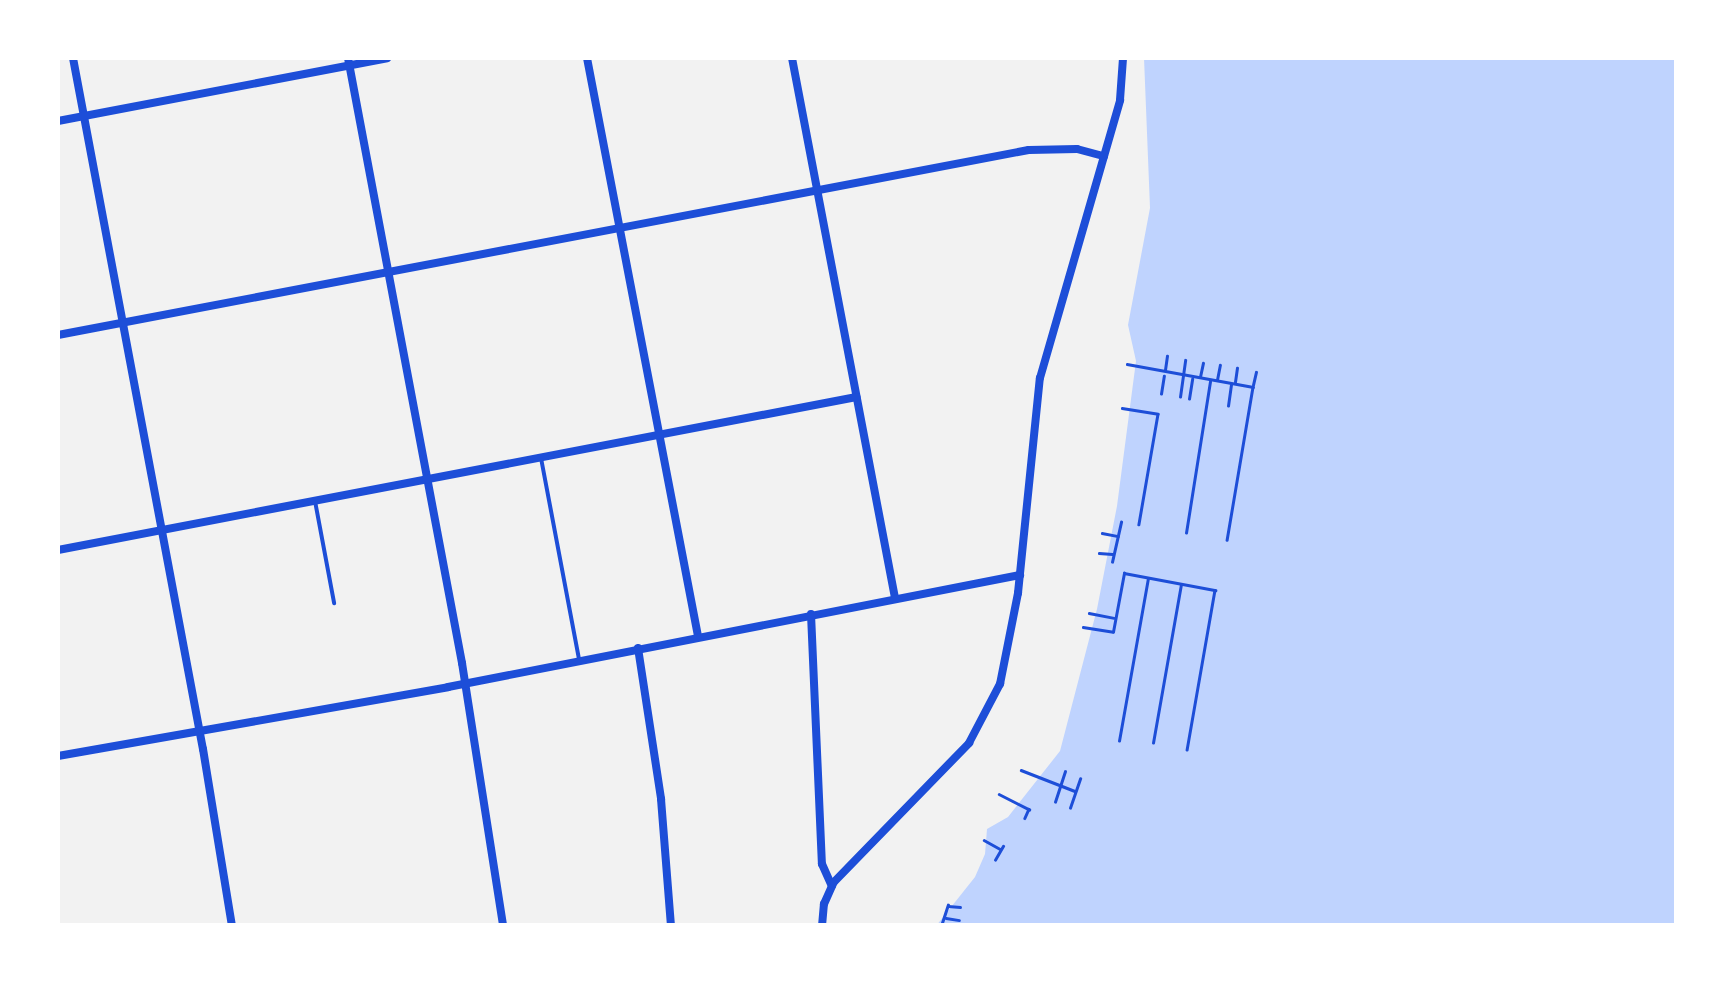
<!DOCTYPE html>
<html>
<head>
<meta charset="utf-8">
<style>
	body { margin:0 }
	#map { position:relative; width:1734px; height:983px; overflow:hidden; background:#f2f2f2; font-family:"Noto Serif",serif }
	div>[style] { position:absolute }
	.water>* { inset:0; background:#bfd3fe }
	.path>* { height:2.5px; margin:-1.25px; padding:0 1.25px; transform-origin:1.25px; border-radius:1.25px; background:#1d4ed8 }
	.service>* { height:4px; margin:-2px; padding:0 2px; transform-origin:2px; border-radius:2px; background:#1d4ed8 }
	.minor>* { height:8px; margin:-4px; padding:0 4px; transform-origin:4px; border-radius:4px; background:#1d4ed8 }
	span { translate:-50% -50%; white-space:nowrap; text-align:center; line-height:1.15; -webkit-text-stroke:9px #fff; paint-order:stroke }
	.frame { position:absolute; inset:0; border:60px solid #fff; pointer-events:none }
</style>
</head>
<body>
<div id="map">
	<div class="water">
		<i style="clip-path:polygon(1144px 58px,1676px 58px,1676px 925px,936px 926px,975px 877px,985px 854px,987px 829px,1008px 817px,1060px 751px,1097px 609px,1117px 506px,1136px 361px,1128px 325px,1150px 208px)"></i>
	</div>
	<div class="path">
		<i style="left:1127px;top:364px;width:128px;rotate:10.3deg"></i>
		<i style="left:1253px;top:387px;width:155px;rotate:99.6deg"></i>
		<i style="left:1165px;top:370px;width:14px;rotate:-82deg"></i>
		<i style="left:1200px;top:377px;width:14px;rotate:-78deg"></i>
		<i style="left:1217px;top:380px;width:15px;rotate:-79deg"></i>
		<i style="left:1235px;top:382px;width:14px;rotate:-82deg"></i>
		<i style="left:1253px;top:385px;width:13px;rotate:-77deg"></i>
		<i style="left:1161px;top:394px;width:18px;rotate:-81deg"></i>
		<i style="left:1180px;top:397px;width:37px;rotate:-82deg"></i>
		<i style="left:1189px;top:399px;width:20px;rotate:-81deg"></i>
		<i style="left:1228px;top:406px;width:21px;rotate:-82deg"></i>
		<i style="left:1122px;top:408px;width:36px;rotate:9deg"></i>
		<i style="left:1158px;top:414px;width:112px;rotate:99.8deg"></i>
		<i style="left:1102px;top:533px;width:16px;rotate:11deg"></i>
		<i style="left:1186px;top:533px;width:153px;rotate:-81deg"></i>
		<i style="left:1099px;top:553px;width:13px;rotate:4deg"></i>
		<i style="left:1112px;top:562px;width:41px;rotate:-77.3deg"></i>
		<i style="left:1089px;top:613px;width:25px;rotate:11deg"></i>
		<i style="left:1083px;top:627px;width:30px;rotate:9deg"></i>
		<i style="left:1113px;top:632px;width:60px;rotate:-79.4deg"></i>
		<i style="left:1124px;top:573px;width:93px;rotate:10.6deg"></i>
		<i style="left:1215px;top:590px;width:162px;rotate:99.9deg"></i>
		<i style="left:1119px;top:741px;width:165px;rotate:-79.9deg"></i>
		<i style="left:1153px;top:743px;width:160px;rotate:-80deg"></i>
		<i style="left:1021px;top:770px;width:58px;rotate:21.3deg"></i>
		<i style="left:999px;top:794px;width:34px;rotate:27deg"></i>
		<i style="left:1029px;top:809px;width:10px;rotate:114deg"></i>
		<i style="left:1055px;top:802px;width:32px;rotate:-72deg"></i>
		<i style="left:1070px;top:808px;width:31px;rotate:-71deg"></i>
		<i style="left:984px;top:840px;width:18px;rotate:29deg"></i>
		<i style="left:995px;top:860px;width:16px;rotate:-60deg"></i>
		<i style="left:948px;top:906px;width:12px;rotate:5deg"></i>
		<i style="left:946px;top:918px;width:13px;rotate:9deg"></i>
		<i style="left:941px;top:926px;width:22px;rotate:-72deg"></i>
	</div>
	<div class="service">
		<i style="left:541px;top:458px;width:205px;rotate:79.3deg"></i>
		<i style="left:315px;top:501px;width:104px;rotate:79.4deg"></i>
	</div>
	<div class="minor">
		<i style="left:73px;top:58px;width:703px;rotate:79.35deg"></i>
		<i style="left:203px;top:749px;width:179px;rotate:80.7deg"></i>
		<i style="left:348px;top:58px;width:616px;rotate:79.33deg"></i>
		<i style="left:462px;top:663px;width:266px;rotate:81.1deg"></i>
		<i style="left:587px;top:58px;width:589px;rotate:79.13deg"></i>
		<i style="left:792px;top:58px;width:550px;rotate:79.2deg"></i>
		<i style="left:58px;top:121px;width:335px;rotate:-10.8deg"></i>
		<i style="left:58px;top:335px;width:988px;rotate:-10.79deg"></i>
		<i style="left:1029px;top:150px;width:48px;rotate:-1.2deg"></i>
		<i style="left:1077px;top:149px;width:28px;rotate:15deg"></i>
		<i style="left:58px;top:550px;width:813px;rotate:-10.85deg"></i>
		<i style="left:811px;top:614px;width:250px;rotate:87.5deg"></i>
		<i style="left:822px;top:864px;width:24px;rotate:66deg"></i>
		<i style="left:638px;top:648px;width:153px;rotate:81.3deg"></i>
		<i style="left:661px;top:799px;width:127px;rotate:85.5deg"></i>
		<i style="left:58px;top:756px;width:396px;rotate:-10deg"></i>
		<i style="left:448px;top:687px;width:583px;rotate:-11.08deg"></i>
		<i style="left:822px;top:926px;width:22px;rotate:-85deg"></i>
		<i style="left:824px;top:904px;width:24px;rotate:-66deg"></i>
		<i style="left:834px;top:882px;width:194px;rotate:-45.8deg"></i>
		<i style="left:969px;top:743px;width:67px;rotate:-62.3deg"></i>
		<i style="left:1000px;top:684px;width:93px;rotate:-78.8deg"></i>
		<i style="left:1018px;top:593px;width:216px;rotate:-84.2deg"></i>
		<i style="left:1040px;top:378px;width:289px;rotate:-73.9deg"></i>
		<i style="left:1120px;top:100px;width:42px;rotate:-85.9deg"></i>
	</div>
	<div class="frame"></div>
</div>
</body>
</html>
